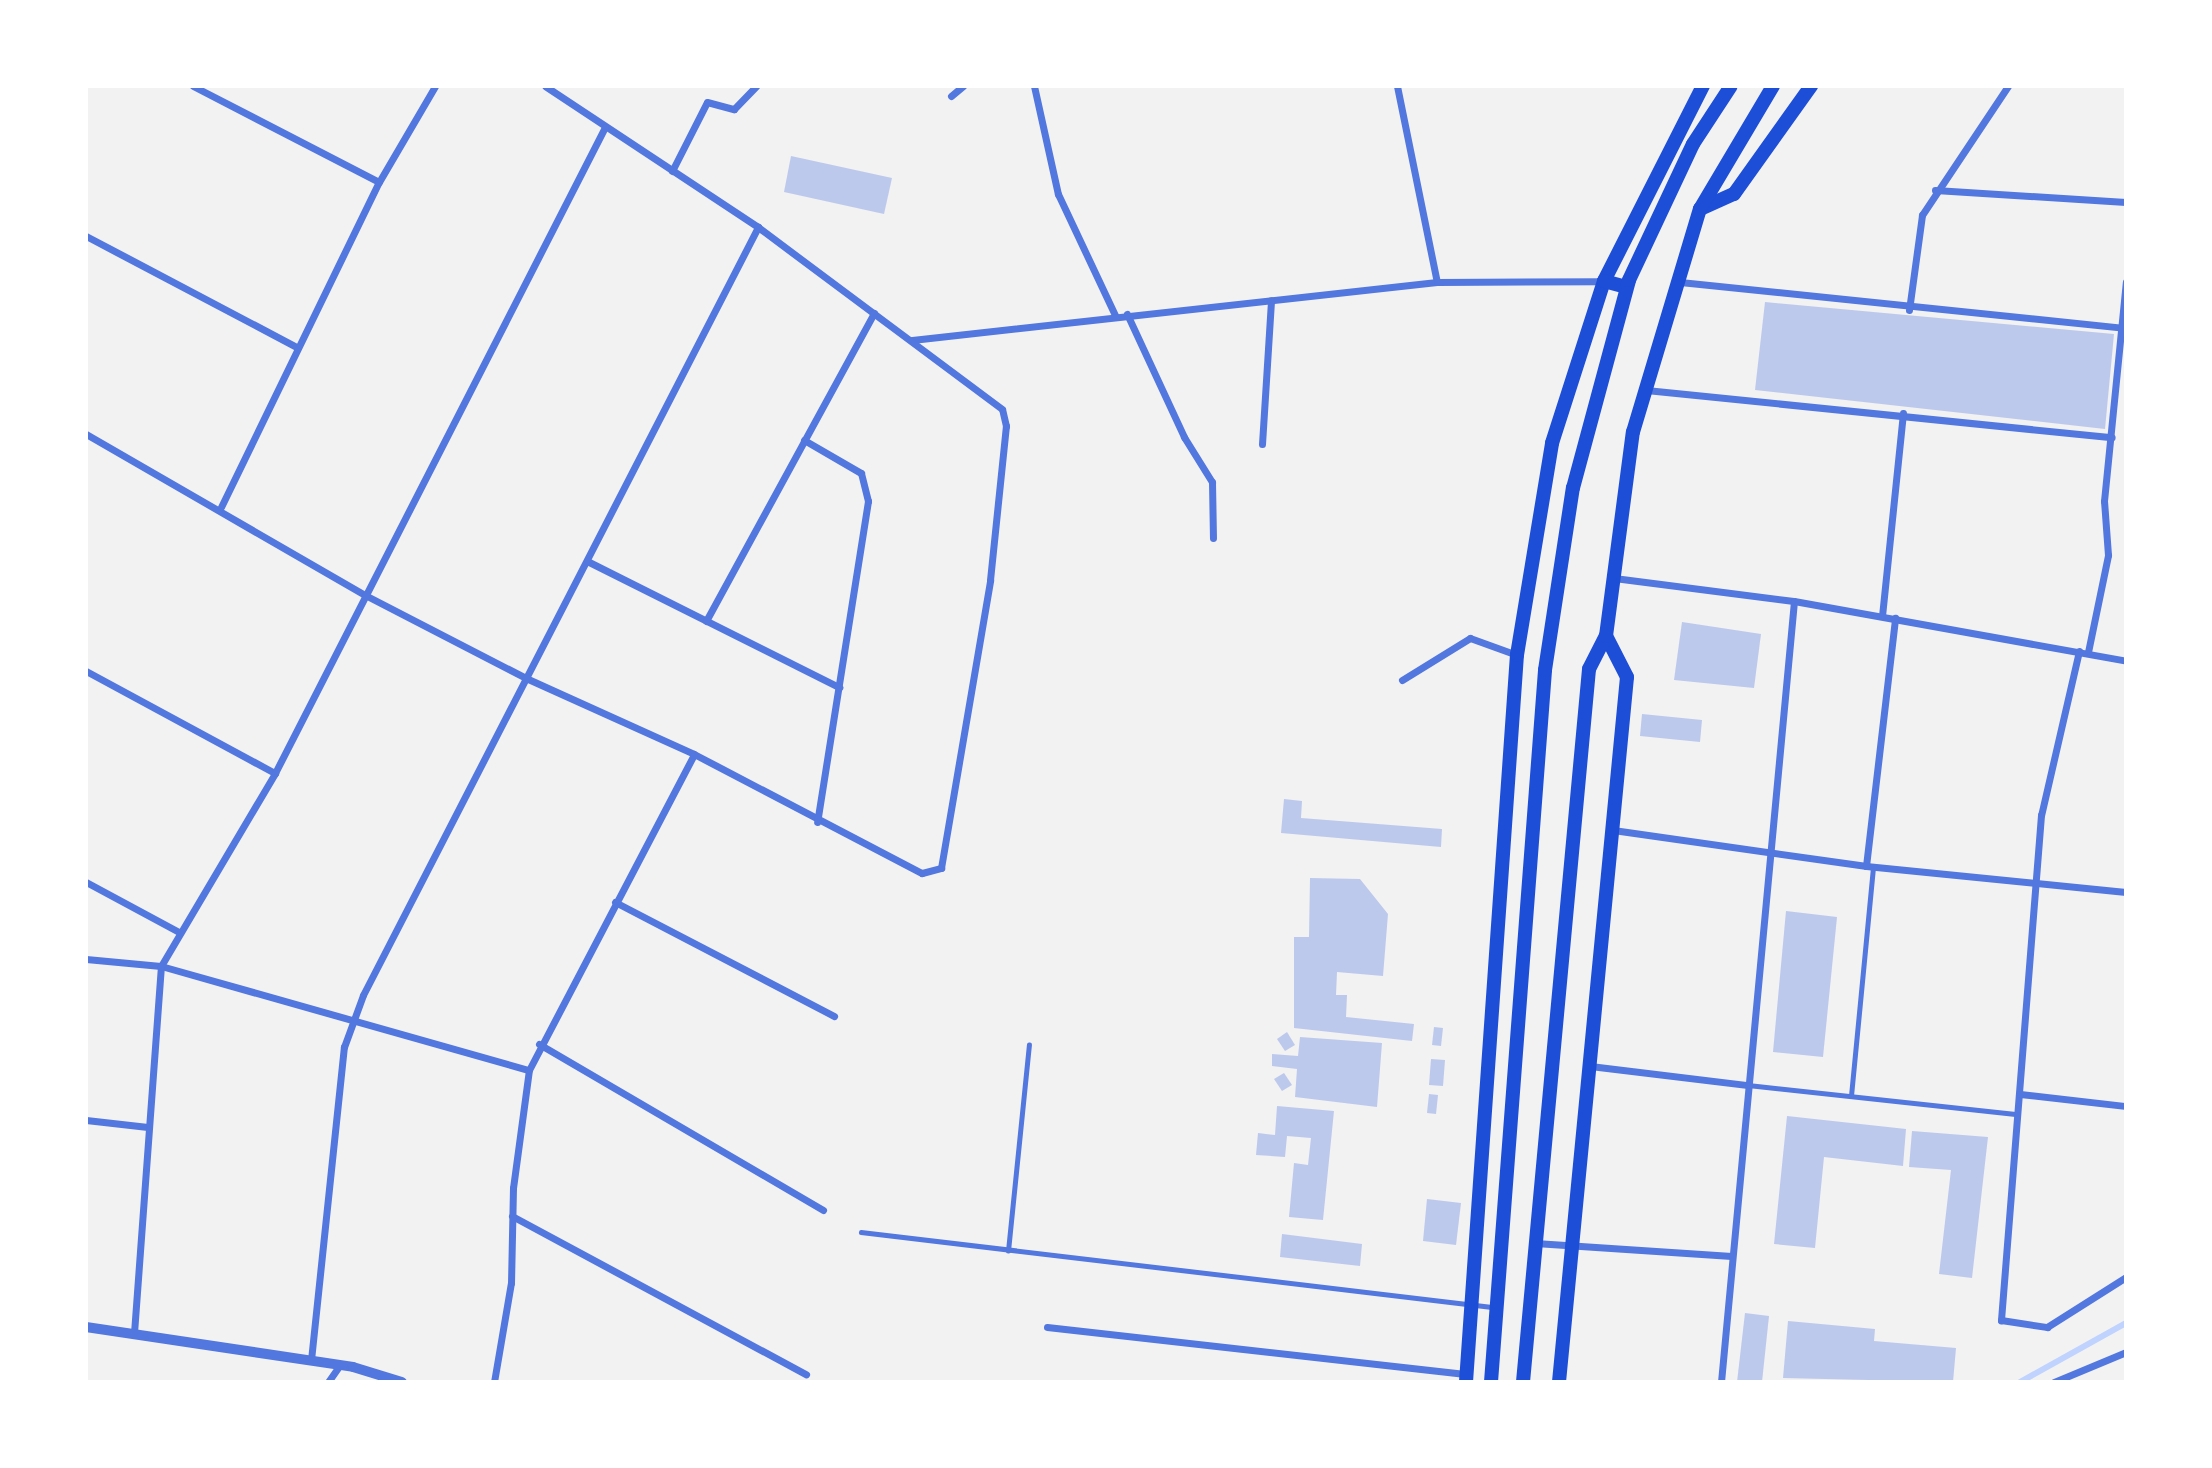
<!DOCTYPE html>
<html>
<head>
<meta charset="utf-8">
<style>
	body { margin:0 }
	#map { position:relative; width:2212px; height:1468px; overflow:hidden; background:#f2f2f2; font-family:"Noto Serif",serif }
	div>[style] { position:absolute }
	.stream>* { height:6px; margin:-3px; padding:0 3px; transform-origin:3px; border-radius:3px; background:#bfd3fe }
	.building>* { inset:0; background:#bdc9ec }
	.service>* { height:4.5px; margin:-2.25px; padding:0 2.25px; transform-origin:2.25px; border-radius:2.25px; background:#5277de }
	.minor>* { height:7px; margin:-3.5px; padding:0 3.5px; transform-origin:3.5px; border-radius:3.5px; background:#5277de }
	.tertiary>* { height:10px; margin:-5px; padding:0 5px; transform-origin:5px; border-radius:5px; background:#5277de }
	.primary>* { height:14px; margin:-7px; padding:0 7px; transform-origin:7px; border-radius:7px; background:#1d4ed8 }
	.trunk>* { height:14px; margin:-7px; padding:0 7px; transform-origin:7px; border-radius:7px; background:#1d4ed8 }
	span { translate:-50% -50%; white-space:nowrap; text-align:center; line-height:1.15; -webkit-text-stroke:7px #fff; paint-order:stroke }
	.frame { position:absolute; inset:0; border:88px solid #fff; pointer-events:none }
</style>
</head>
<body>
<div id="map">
	<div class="stream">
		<i style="left:2020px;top:1382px;width:121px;rotate:-29.1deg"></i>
	</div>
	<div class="building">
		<i style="clip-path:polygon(791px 156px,892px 178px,884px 214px,784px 192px)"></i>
		<i style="clip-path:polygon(1765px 302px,2114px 334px,2105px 429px,1755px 390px)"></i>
		<i style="clip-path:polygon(1682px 622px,1761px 634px,1754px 688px,1674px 680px)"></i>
		<i style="clip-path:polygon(1642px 714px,1702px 720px,1700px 742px,1640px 736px)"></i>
		<i style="clip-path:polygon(1284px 799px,1302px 801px,1301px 818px,1442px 829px,1441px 847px,1281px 833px)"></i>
		<i style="clip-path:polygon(1310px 878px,1360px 879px,1388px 914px,1383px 976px,1337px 972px,1336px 995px,1347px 995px,1346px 1017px,1414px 1024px,1412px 1041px,1294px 1028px,1294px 937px,1309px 937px)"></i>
		<i style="clip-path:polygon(1786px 911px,1837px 917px,1823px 1057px,1773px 1052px)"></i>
		<i style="clip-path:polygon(1434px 1027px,1443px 1028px,1441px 1046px,1432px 1045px)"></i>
		<i style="clip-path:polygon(1287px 1032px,1295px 1045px,1285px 1051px,1277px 1039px)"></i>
		<i style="clip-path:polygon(1300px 1037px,1382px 1043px,1377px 1107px,1295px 1097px,1297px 1069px,1272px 1066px,1272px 1054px,1298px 1056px)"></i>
		<i style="clip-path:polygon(1431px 1059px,1445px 1060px,1443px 1086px,1429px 1085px)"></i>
		<i style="clip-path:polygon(1284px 1073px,1292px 1085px,1282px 1091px,1274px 1079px)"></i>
		<i style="clip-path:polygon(1429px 1094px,1438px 1095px,1436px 1114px,1427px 1113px)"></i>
		<i style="clip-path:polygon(1277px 1106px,1334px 1111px,1323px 1220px,1289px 1217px,1294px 1163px,1308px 1165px,1311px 1138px,1287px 1136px,1285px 1157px,1256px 1155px,1258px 1133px,1275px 1135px)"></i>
		<i style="clip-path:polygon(1787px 1116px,1906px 1129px,1903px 1166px,1824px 1157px,1815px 1248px,1774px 1244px)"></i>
		<i style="clip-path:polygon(1912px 1131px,1988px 1137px,1972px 1278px,1939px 1274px,1951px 1170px,1909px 1167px)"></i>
		<i style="clip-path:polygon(1427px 1199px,1461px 1203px,1456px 1245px,1423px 1241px)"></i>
		<i style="clip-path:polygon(1282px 1234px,1362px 1244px,1360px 1266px,1280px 1257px)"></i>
		<i style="clip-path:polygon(1745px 1313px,1769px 1316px,1762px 1382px,1737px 1382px)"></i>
		<i style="clip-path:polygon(1788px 1321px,1875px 1329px,1874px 1341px,1956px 1348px,1953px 1382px,1783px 1378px)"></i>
	</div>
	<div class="service">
		<i style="left:1748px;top:1085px;width:271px;rotate:6.2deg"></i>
		<i style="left:1851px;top:1096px;width:230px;rotate:-84.5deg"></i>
		<i style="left:861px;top:1232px;width:635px;rotate:6.78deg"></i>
		<i style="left:1008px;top:1251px;width:207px;rotate:-84.2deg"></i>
	</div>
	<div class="minor">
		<i style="left:193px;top:86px;width:209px;rotate:27.3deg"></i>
		<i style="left:1034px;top:86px;width:111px;rotate:77.5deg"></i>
		<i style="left:1058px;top:194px;width:134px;rotate:64.8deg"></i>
		<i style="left:1397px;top:86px;width:200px;rotate:78.5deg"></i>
		<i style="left:951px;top:96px;width:16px;rotate:-40deg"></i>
		<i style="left:672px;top:171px;width:77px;rotate:-63.1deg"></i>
		<i style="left:707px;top:102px;width:28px;rotate:15deg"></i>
		<i style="left:734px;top:109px;width:32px;rotate:-46deg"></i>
		<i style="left:1935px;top:190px;width:191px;rotate:3.6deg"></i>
		<i style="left:86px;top:236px;width:236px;rotate:27.8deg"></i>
		<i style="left:1680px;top:282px;width:444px;rotate:5.9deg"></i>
		<i style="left:1909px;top:310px;width:96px;rotate:-82.2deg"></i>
		<i style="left:1922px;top:215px;width:155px;rotate:-56.3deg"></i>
		<i style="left:1127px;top:314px;width:136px;rotate:65.1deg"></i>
		<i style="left:1184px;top:437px;width:53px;rotate:58.1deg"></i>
		<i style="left:1212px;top:482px;width:56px;rotate:89deg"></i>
		<i style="left:912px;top:340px;width:528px;rotate:-6.3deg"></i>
		<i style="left:1437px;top:282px;width:166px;rotate:-0.3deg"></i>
		<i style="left:1646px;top:390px;width:468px;rotate:5.8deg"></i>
		<i style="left:86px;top:434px;width:322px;rotate:30deg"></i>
		<i style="left:365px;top:595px;width:183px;rotate:27.3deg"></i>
		<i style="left:528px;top:679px;width:182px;rotate:24.3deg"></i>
		<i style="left:694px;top:754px;width:257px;rotate:27.6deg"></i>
		<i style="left:922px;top:873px;width:20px;rotate:-15deg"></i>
		<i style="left:941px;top:868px;width:292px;rotate:-80.3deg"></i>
		<i style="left:990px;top:580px;width:155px;rotate:-84.1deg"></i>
		<i style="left:1006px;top:426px;width:17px;rotate:-103deg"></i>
		<i style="left:1002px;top:409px;width:304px;rotate:-143.3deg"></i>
		<i style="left:758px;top:227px;width:255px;rotate:-146.5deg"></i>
		<i style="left:804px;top:440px;width:66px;rotate:30.1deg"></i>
		<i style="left:861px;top:473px;width:29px;rotate:76deg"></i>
		<i style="left:868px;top:501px;width:325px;rotate:99deg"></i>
		<i style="left:1262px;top:444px;width:144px;rotate:-86.4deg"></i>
		<i style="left:221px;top:507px;width:361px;rotate:-64.1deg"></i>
		<i style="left:379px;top:182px;width:111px;rotate:-59.7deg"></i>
		<i style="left:589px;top:562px;width:280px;rotate:26.6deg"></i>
		<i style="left:1614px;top:578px;width:181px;rotate:7.3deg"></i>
		<i style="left:1794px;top:601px;width:337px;rotate:10.2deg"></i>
		<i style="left:1882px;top:616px;width:204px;rotate:-84.1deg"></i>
		<i style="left:706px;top:621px;width:351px;rotate:-61.4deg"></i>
		<i style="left:2079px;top:651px;width:168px;rotate:103deg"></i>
		<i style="left:2041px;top:815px;width:507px;rotate:94.53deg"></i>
		<i style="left:2001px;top:1320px;width:47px;rotate:8.7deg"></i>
		<i style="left:2047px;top:1327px;width:93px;rotate:-32.3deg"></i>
		<i style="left:2088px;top:652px;width:99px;rotate:-78.3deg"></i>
		<i style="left:2108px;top:555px;width:54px;rotate:-94.2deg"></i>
		<i style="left:2104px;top:501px;width:220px;rotate:-84.3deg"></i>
		<i style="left:86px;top:671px;width:215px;rotate:28.4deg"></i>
		<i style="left:1402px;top:680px;width:80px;rotate:-31.7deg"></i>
		<i style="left:1470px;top:638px;width:50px;rotate:19.9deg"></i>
		<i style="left:1613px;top:830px;width:256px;rotate:8.1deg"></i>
		<i style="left:1866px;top:866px;width:261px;rotate:5.7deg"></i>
		<i style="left:1866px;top:866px;width:250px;rotate:-83.3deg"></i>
		<i style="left:86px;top:882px;width:106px;rotate:28.3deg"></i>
		<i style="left:615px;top:902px;width:247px;rotate:27.5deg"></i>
		<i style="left:86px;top:959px;width:75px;rotate:5.3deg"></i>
		<i style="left:161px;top:966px;width:382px;rotate:15.8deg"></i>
		<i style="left:539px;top:1044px;width:329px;rotate:30.3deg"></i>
		<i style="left:1590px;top:1066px;width:159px;rotate:6.9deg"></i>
		<i style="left:2020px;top:1094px;width:107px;rotate:6.5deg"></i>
		<i style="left:86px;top:1120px;width:62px;rotate:6.4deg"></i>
		<i style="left:512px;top:1216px;width:334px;rotate:28.3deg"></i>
		<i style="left:1535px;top:1243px;width:197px;rotate:3.8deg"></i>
		<i style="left:1047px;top:1327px;width:423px;rotate:6.4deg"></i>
		<i style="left:134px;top:1333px;width:368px;rotate:-85.8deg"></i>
		<i style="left:161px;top:966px;width:224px;rotate:-59.4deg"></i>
		<i style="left:275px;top:773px;width:725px;rotate:-62.94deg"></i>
		<i style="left:311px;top:1360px;width:315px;rotate:-84deg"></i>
		<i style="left:344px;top:1047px;width:55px;rotate:-69.9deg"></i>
		<i style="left:363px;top:995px;width:864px;rotate:-62.78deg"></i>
		<i style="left:328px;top:1382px;width:21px;rotate:-55deg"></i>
		<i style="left:494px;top:1382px;width:100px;rotate:-80.3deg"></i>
		<i style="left:511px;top:1283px;width:95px;rotate:-88.8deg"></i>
		<i style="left:513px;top:1188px;width:119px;rotate:-82.3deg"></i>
		<i style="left:529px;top:1070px;width:356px;rotate:-62.4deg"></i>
		<i style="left:1721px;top:1382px;width:784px;rotate:-84.66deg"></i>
		<i style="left:2054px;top:1382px;width:78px;rotate:-22.6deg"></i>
	</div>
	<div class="tertiary">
		<i style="left:86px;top:1327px;width:270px;rotate:8.5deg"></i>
		<i style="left:353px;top:1367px;width:51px;rotate:17deg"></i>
	</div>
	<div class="primary">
		<i style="left:1466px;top:1382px;width:729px;rotate:-85.99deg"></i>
		<i style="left:1517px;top:655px;width:215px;rotate:-80.6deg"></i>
		<i style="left:1552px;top:443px;width:170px;rotate:-72.2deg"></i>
		<i style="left:1604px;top:281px;width:219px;rotate:-63.1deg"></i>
		<i style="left:1559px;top:1382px;width:708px;rotate:-84.49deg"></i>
		<i style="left:1627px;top:677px;width:46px;rotate:-117.1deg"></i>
	</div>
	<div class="trunk">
		<i style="left:1700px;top:209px;width:37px;rotate:-24deg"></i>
		<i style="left:1734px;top:194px;width:133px;rotate:-54.5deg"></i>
		<i style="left:1604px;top:281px;width:23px;rotate:15deg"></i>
		<i style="left:1491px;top:1382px;width:714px;rotate:-85.66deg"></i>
		<i style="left:1545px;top:670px;width:184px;rotate:-81.3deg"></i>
		<i style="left:1573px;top:488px;width:215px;rotate:-74.9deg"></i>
		<i style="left:1629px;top:280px;width:150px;rotate:-64.8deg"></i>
		<i style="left:1693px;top:144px;width:69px;rotate:-56.8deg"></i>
		<i style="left:1523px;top:1382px;width:716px;rotate:-84.71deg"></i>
		<i style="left:1589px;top:669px;width:37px;rotate:-63deg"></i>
		<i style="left:1606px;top:636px;width:206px;rotate:-82.5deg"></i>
		<i style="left:1633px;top:432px;width:233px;rotate:-73.3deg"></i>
		<i style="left:1700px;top:209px;width:143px;rotate:-59.3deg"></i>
	</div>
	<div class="frame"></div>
</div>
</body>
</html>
